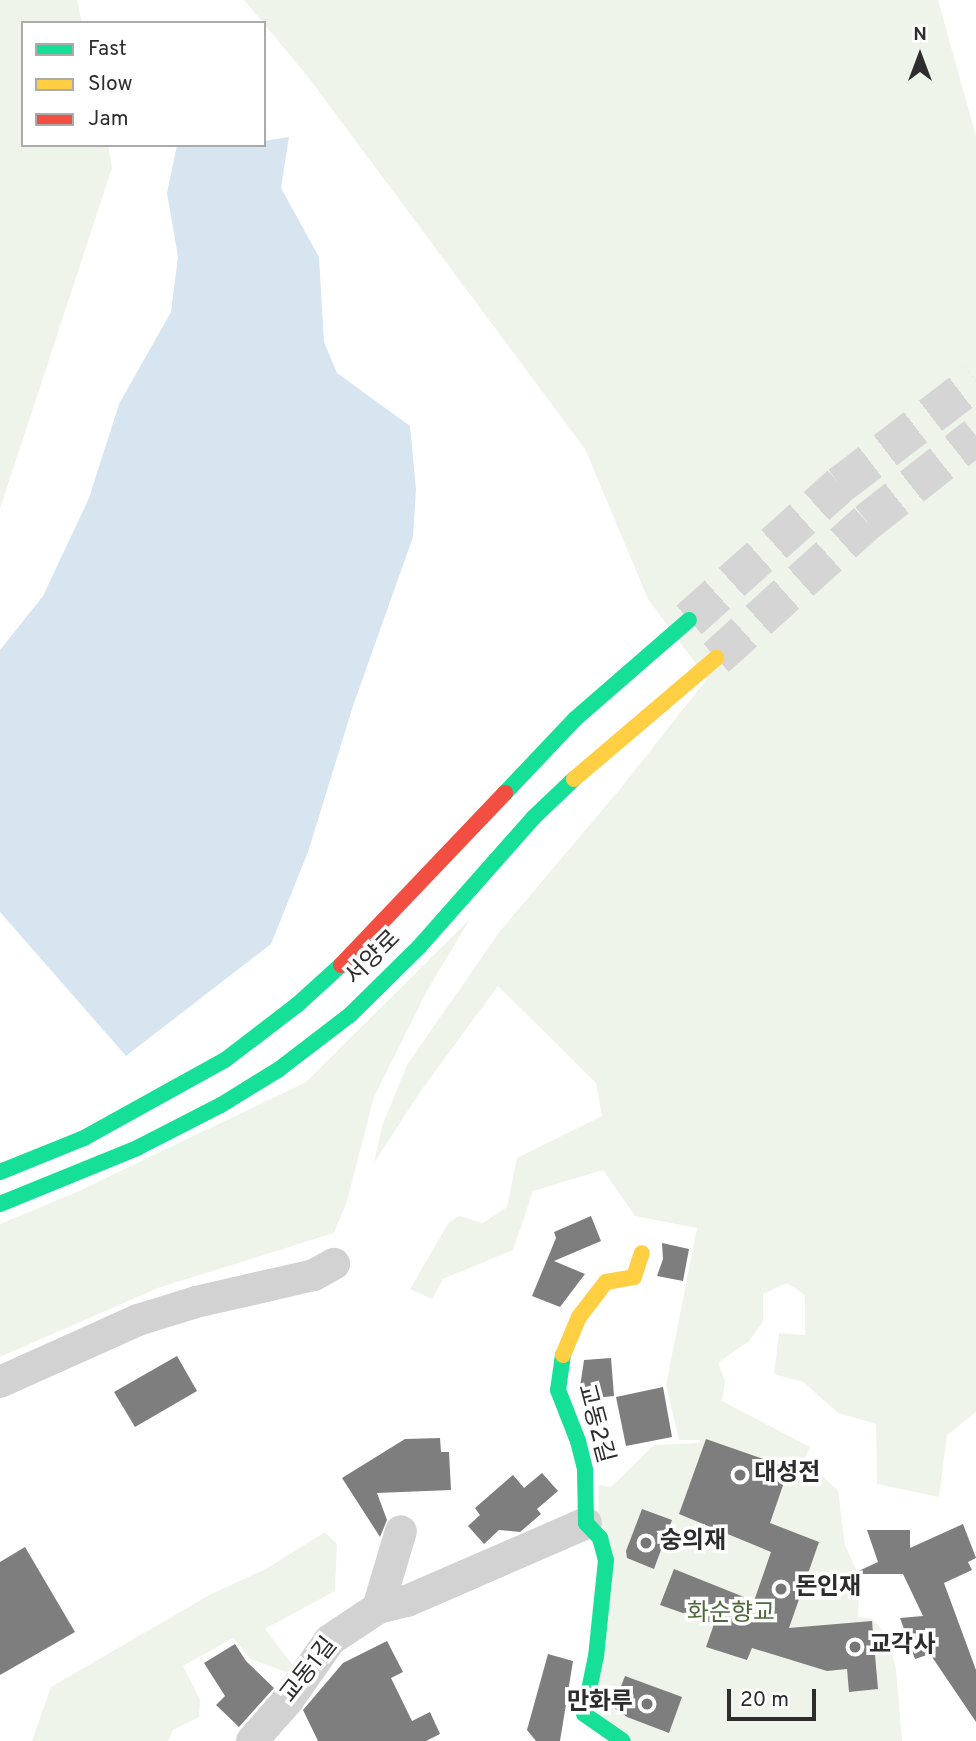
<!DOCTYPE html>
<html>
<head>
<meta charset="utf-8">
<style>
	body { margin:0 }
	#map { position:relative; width:976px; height:1741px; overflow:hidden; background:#fff; font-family:Overpass,"Noto Sans KR",sans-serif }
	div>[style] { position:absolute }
	.green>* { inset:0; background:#eff4eb }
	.water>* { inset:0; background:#d7e5f1 }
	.building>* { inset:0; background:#7e7e7e }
	.secondary-tunnel>* { height:38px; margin-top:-19px; transform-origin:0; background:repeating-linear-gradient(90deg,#d5d5d5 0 38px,transparent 0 57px) }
	.street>* { height:32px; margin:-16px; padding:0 16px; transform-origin:16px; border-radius:16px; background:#d2d2d2 }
	.fast>* { height:16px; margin:-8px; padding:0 8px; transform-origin:8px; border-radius:8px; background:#16e098 }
	.slow>* { height:16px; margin:-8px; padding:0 8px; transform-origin:8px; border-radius:8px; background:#ffcf43 }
	.jam>* { height:16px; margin:-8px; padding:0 8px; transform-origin:8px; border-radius:8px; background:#f24e42 }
	.dots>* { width:19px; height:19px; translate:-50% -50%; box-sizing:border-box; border:4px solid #fff; border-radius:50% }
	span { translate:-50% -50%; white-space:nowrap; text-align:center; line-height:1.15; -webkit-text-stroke:7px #fff; paint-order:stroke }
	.street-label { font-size:24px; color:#2d2d2d }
	.poi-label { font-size:24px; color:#2d2d2d; font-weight:700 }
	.left { translate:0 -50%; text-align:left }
	.right { translate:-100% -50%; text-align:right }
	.park-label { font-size:24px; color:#4d683a }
	.legend { position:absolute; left:21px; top:21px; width:245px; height:126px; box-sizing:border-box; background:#fff; border:2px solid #ababab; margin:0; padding:9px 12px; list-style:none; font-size:21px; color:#2d2d2d }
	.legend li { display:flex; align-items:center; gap:14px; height:35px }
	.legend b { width:35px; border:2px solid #ababab }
	.north { position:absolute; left:885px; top:21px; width:70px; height:70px; -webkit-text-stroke:5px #fff; paint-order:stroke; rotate:0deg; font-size:19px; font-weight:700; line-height:28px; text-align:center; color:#2d2d2d }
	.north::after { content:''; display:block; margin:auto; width:24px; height:32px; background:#2d2d2d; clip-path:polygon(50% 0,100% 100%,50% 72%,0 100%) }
	.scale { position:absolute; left:727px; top:1689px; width:89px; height:32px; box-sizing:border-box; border:4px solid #2d2d2d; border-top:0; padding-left:9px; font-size:21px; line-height:24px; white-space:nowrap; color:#2d2d2d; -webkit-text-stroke:5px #fff; paint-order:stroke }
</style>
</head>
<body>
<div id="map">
	<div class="green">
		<i style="clip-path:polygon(0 0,77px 0,82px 23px,23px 23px,23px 145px,108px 145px,112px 168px,0 509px)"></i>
		<i style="clip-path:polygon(244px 0,938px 0,976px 136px,976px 1412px,947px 1435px,939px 1497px,877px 1484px,876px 1424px,838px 1413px,803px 1382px,774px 1374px,779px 1333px,805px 1335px,805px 1295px,787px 1283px,763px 1294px,763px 1322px,749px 1341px,718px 1363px,725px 1381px,722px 1401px,810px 1447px,804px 1460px,838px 1490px,845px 1545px,860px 1578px,858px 1617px,873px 1619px,888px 1638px,896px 1669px,902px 1741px,632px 1741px,595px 1712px,599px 1485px,611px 1487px,654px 1445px,698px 1443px,700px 1440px,679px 1440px,666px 1385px,697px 1228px,635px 1216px,603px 1170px,533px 1191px,513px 1250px,443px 1279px,432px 1299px,410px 1289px,449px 1222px,459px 1216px,483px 1223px,507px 1207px,517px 1158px,602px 1116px,596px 1083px,498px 986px,420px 1092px,374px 1163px,382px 1126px,407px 1065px,500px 931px,620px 789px,707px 679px,648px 599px,585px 449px,308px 77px)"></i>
		<i style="clip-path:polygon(470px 919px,428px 989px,374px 1097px,347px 1201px,334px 1233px,158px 1288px,0 1357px,0 1224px,79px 1191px,306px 1082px)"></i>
		<i style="clip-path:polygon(325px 1532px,337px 1544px,335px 1591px,265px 1629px,295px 1668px,288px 1673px,251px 1659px,233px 1638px,183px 1666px,200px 1700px,199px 1717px,173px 1730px,168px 1741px,32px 1741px,51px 1687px,211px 1594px,264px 1570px)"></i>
	</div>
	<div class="water">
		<i style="clip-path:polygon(289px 137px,281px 188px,319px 257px,324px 342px,337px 373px,410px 426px,416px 489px,413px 537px,353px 706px,308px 852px,271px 944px,126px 1056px,0 912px,0 650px,43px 596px,89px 498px,119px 404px,171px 312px,178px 257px,167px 193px,177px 145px,264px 145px,264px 141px)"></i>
	</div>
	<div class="building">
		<i style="clip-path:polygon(591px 1216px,601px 1241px,554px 1261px,585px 1274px,560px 1307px,532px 1296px,556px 1238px,554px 1232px)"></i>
		<i style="clip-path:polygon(662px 1243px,689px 1249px,683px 1281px,657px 1276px,663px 1259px)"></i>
		<i style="clip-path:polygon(177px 1356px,197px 1391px,135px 1427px,114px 1392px)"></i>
		<i style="clip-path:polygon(611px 1358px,614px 1396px,585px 1399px,580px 1387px,584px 1360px)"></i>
		<i style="clip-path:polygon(663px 1387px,672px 1437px,626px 1446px,616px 1397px)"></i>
		<i style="clip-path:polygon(440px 1438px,441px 1452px,449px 1452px,451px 1490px,377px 1493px,387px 1520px,380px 1537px,342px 1478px,405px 1439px)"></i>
		<i style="clip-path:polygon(706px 1439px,789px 1468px,770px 1523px,819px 1542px,789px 1628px,872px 1621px,878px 1689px,849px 1692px,847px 1669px,827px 1671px,752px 1648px,747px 1660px,706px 1647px,714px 1624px,660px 1605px,674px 1569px,754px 1601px,771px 1552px,679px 1514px)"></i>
		<i style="clip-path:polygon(542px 1473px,558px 1491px,537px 1509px,541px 1514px,520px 1532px,499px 1530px,484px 1544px,468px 1526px,480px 1515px,475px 1508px,513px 1475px,524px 1488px)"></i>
		<i style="clip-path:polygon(642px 1509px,672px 1520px,654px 1569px,627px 1558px,626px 1551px)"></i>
		<i style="clip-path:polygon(963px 1524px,976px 1558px,968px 1562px,972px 1570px,944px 1583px,976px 1670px,976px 1722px,930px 1654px,915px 1659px,900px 1618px,923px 1616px,903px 1574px,852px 1574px,878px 1562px,867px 1530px,910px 1530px,910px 1548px)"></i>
		<i style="clip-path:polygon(25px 1547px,75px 1632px,0 1675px,0 1562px)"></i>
		<i style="clip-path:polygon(387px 1641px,403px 1672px,391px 1678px,412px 1721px,430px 1712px,440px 1734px,426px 1741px,318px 1741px,303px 1710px,343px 1663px)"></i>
		<i style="clip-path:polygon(235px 1644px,246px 1661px,274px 1688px,239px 1727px,216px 1705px,225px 1696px,204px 1663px)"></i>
		<i style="clip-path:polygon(548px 1654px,573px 1661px,560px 1741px,536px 1741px,527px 1730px)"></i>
		<i style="clip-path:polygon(625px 1676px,682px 1697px,669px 1733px,627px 1717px,613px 1707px)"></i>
	</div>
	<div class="secondary-tunnel">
		<i style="left:689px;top:620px;width:203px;rotate:-41.8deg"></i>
		<i style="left:840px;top:485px;width:171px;rotate:-37.4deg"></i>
		<i style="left:716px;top:658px;width:203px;rotate:-42deg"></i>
		<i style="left:867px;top:522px;width:139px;rotate:-38.3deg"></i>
	</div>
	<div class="street">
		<i style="left:0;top:1382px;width:151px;rotate:-24.2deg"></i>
		<i style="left:138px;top:1320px;width:61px;rotate:-17.2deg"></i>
		<i style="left:196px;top:1302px;width:121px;rotate:-12.9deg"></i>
		<i style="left:314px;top:1275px;width:23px;rotate:-29deg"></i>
		<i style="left:378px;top:1608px;width:30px;rotate:-14deg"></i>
		<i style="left:407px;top:1601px;width:195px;rotate:-23.5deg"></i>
		<i style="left:252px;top:1741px;width:55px;rotate:-48.7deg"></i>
		<i style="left:288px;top:1700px;width:73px;rotate:-55deg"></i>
		<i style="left:330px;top:1640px;width:58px;rotate:-33.7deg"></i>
		<i style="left:378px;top:1608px;width:80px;rotate:-73.4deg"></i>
	</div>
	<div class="fast">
		<i style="left:505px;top:793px;width:102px;rotate:-46.6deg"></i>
		<i style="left:575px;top:719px;width:151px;rotate:-41deg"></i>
		<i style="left:0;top:1172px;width:91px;rotate:-22deg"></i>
		<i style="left:84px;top:1138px;width:161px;rotate:-29deg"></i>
		<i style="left:225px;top:1060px;width:91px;rotate:-37.4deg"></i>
		<i style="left:297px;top:1005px;width:59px;rotate:-42.3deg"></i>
		<i style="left:0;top:1204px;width:148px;rotate:-22.2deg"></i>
		<i style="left:137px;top:1148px;width:94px;rotate:-27.1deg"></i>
		<i style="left:221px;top:1105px;width:67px;rotate:-31.6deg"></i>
		<i style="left:278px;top:1070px;width:91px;rotate:-37.4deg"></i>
		<i style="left:350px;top:1015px;width:97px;rotate:-44.6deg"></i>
		<i style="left:419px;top:947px;width:172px;rotate:-48.5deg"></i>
		<i style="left:533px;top:818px;width:57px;rotate:-43.6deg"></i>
		<i style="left:563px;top:1355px;width:35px;rotate:98deg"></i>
		<i style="left:558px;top:1390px;width:55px;rotate:68.6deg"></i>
		<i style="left:578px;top:1441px;width:30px;rotate:76deg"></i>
		<i style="left:585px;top:1470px;width:53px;rotate:88.9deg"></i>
		<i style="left:586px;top:1523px;width:21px;rotate:47deg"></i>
		<i style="left:600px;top:1538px;width:23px;rotate:75deg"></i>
		<i style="left:606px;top:1560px;width:97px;rotate:95.9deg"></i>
		<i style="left:596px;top:1656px;width:59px;rotate:101.7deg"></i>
		<i style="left:584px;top:1714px;width:47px;rotate:34.7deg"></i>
	</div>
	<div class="slow">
		<i style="left:574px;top:779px;width:187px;rotate:-40.4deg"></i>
		<i style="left:563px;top:1355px;width:41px;rotate:-67.2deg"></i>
		<i style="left:579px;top:1317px;width:44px;rotate:-52.4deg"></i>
		<i style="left:606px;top:1282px;width:28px;rotate:-10deg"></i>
		<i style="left:634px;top:1277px;width:25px;rotate:-72deg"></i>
	</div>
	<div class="jam">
		<i style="left:341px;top:965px;width:238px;rotate:-46.4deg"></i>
	</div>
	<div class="dots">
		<i style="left:740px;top:1475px;background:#767676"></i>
		<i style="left:646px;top:1543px;background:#767676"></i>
		<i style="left:781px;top:1589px;background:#767676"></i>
		<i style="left:855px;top:1647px;background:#767676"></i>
		<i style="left:647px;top:1704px;background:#767676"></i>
	</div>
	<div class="street-label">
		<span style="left:374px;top:959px;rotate:-45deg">서양로</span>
		<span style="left:594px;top:1424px;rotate:75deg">교동2길</span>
		<span style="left:310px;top:1671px;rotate:-52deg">교동1길</span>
	</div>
	<div class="poi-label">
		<span class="left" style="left:754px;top:1475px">대성전</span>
		<span class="left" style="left:660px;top:1543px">숭의재</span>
		<span class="left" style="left:795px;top:1589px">돈인재</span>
		<span class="left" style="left:869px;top:1647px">교각사</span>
		<span class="right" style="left:633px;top:1704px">만화루</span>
	</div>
	<div class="park-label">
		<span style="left:731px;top:1615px">화순향교</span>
	</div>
	<ul class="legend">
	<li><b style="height:9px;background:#16e098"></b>Fast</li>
	<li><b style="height:9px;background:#ffcf43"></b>Slow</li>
	<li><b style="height:9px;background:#f24e42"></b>Jam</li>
	</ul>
	<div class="north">N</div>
	<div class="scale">20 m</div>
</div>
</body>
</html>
